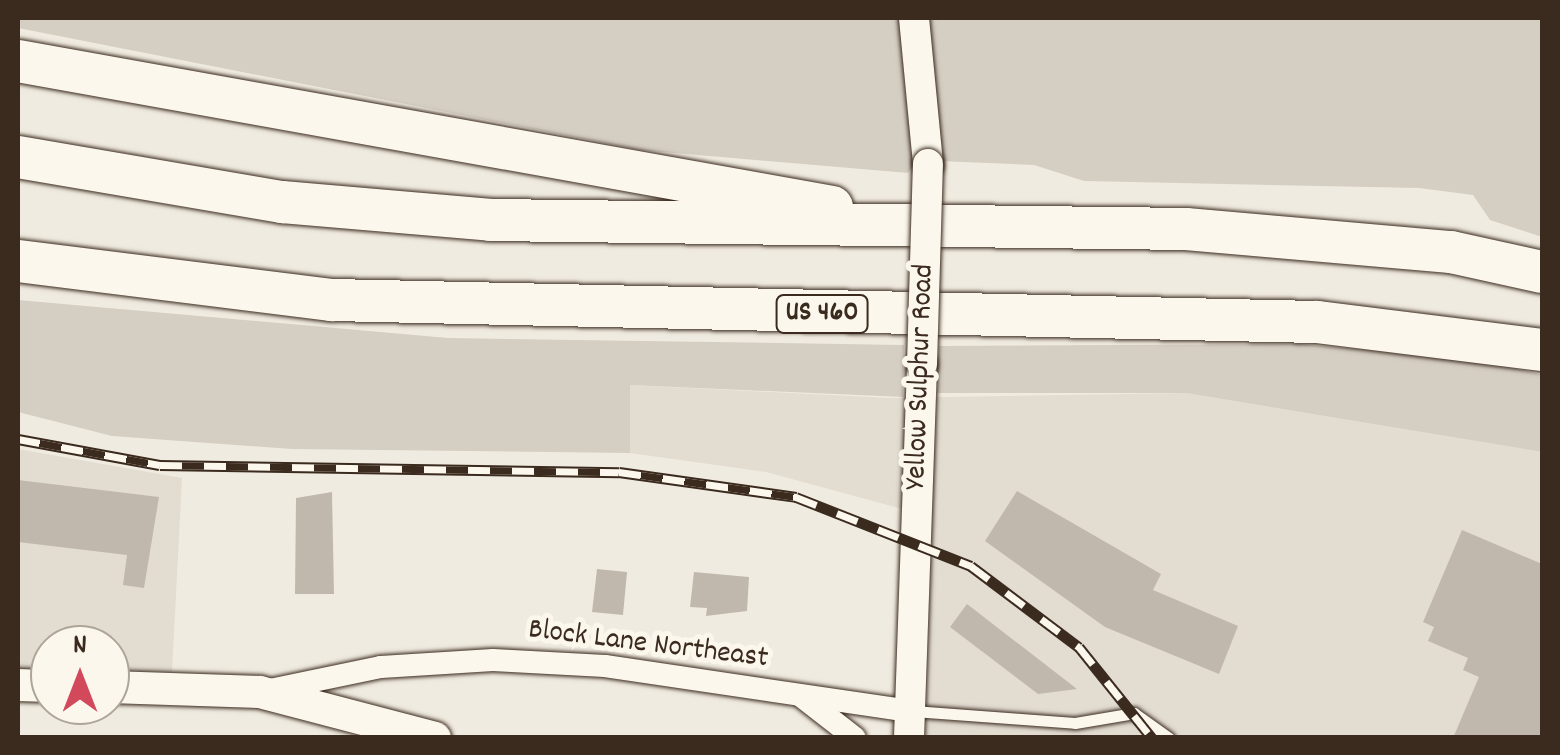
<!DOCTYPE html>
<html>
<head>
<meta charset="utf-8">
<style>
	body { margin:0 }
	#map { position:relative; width:1560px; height:755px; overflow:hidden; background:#f0ebe0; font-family:Dekko,sans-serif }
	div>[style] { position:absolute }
	.built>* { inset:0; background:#e2dcd1 }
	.green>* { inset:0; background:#d5cec3 }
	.building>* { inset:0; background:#c0b8ad }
	.roads { filter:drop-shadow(0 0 2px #3b2a1e) drop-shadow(0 0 2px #3b2a1e) }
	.service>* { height:11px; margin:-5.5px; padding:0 5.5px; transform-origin:5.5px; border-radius:5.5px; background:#fbf7ec }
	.minor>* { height:22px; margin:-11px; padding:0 11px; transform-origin:11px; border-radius:11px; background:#fbf7ec }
	.tertiary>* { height:30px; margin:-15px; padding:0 15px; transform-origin:15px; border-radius:15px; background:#fbf7ec }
	.secondary>* { height:32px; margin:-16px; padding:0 16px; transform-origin:16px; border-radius:16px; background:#fbf7ec }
	.motorway>* { height:42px; margin:-21px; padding:0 21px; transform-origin:21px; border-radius:21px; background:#fbf7ec }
	.rail>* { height:11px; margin-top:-5.5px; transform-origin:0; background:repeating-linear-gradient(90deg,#fbf7ec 0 22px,#3b2a1e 0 44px); box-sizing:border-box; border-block:2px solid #3b2a1e }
	.bridges { filter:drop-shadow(0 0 2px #3b2a1e) drop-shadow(0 0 2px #3b2a1e) }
	.tertiary-bridge>* { height:30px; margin:-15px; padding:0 15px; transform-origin:15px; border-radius:15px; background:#fbf7ec }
	span { translate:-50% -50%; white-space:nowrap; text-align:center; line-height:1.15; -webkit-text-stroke:10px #fbf7ec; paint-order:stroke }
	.shield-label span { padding:2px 8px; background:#fbf7ec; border:2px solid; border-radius:8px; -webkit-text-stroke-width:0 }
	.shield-label { font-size:28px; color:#3b2a1e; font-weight:700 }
	.street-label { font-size:30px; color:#3b2a1e }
	.frame { position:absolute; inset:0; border:20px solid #3b2a1e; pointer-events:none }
	.north { position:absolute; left:30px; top:625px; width:100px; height:100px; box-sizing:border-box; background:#fbf7ec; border:2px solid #aea59a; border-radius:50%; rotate:0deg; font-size:28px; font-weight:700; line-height:40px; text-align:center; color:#3b2a1e }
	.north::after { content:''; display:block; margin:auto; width:35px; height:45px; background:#d1495b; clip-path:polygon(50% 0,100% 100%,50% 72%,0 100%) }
</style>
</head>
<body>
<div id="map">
	<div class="built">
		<i style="clip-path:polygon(629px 385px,890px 398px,1186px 393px,1542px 452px,1542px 737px,926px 737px,932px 517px,766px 472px,630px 453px)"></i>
		<i style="clip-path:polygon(18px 449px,182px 478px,172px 672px,110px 671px,110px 645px,50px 645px,50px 671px,18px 670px)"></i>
	</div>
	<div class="green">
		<i style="clip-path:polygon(18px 18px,900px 18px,915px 162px,908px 173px,640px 150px,18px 28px)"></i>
		<i style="clip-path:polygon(926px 18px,1542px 18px,1542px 237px,1490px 220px,1473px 195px,1419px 188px,1084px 181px,1034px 165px,939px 161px)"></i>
		<i style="clip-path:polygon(18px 300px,448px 338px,904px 345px,903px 397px,630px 385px,630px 453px,292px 449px,112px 436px,18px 412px)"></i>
		<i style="clip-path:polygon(939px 346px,1299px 344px,1479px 360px,1542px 375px,1542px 452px,1186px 393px,937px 393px)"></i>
	</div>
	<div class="building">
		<i style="clip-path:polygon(18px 480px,159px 497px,144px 588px,123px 585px,127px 555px,18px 542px)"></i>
		<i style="clip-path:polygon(1017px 491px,1161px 574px,1153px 590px,1238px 626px,1219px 674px,1105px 627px,985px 541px)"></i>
		<i style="clip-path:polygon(332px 492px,334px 594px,295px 594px,296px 498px)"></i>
		<i style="clip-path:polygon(1462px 530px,1542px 564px,1542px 738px,1453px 738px,1479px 677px,1463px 670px,1468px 658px,1428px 641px,1434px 627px,1423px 622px)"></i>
		<i style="clip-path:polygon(597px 569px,627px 572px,623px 615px,592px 612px)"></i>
		<i style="clip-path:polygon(694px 572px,749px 577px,747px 611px,706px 616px,707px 608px,690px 607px)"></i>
		<i style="clip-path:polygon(967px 604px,1077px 689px,1038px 694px,950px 627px)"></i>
	</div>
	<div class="roads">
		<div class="service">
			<i style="left:913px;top:711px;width:162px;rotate:4.2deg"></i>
			<i style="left:1075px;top:723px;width:60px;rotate:-9.6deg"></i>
			<i style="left:1134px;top:713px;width:43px;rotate:35.5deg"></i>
		</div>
		<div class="minor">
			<i style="left:270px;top:690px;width:113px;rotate:-11.7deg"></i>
			<i style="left:381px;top:667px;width:112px;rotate:-3.6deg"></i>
			<i style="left:493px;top:660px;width:112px;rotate:3.1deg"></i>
			<i style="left:605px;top:666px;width:308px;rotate:8.4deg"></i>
			<i style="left:801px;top:696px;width:68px;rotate:37.9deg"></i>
		</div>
		<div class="tertiary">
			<i style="left:914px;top:18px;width:147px;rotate:84.5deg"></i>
			<i style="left:909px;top:738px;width:374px;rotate:-88deg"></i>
		</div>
		<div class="secondary">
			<i style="left:18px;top:685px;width:32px;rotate:2deg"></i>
			<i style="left:110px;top:687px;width:150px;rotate:1.9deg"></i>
			<i style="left:260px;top:692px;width:181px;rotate:14.7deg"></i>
		</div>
		<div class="motorway">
			<i style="left:18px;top:61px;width:827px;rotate:10.17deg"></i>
			<i style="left:18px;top:157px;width:268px;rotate:9.7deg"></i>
			<i style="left:282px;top:202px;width:210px;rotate:4.9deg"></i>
			<i style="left:491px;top:220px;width:695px;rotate:0.74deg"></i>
			<i style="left:1186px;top:229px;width:266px;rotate:5deg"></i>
			<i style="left:1451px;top:252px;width:93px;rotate:12.4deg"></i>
			<i style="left:18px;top:261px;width:316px;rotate:7.1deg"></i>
			<i style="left:332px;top:300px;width:985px;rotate:1.28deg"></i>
			<i style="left:1317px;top:322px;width:227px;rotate:7.1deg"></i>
		</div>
	</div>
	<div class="rail">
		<i style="left:18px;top:439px;width:144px;rotate:10.4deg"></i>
		<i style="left:160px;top:465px;width:459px;rotate:0.9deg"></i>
		<i style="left:619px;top:472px;width:179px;rotate:8deg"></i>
		<i style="left:796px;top:497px;width:188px;rotate:21.5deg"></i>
		<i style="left:971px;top:566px;width:135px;rotate:36.9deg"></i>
		<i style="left:1079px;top:647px;width:117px;rotate:51.3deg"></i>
	</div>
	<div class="bridges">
		<div class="tertiary-bridge">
			<i style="left:922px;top:364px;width:200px;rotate:-88.3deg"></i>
		</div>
	</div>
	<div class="shield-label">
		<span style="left:822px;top:314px">US 460</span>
	</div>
	<div class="street-label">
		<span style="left:922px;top:377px;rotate:-88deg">Yellow Sulphur Road</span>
		<span style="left:648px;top:646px;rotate:7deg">Block Lane Northeast</span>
	</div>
	<div class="frame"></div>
	<div class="north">N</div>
</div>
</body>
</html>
